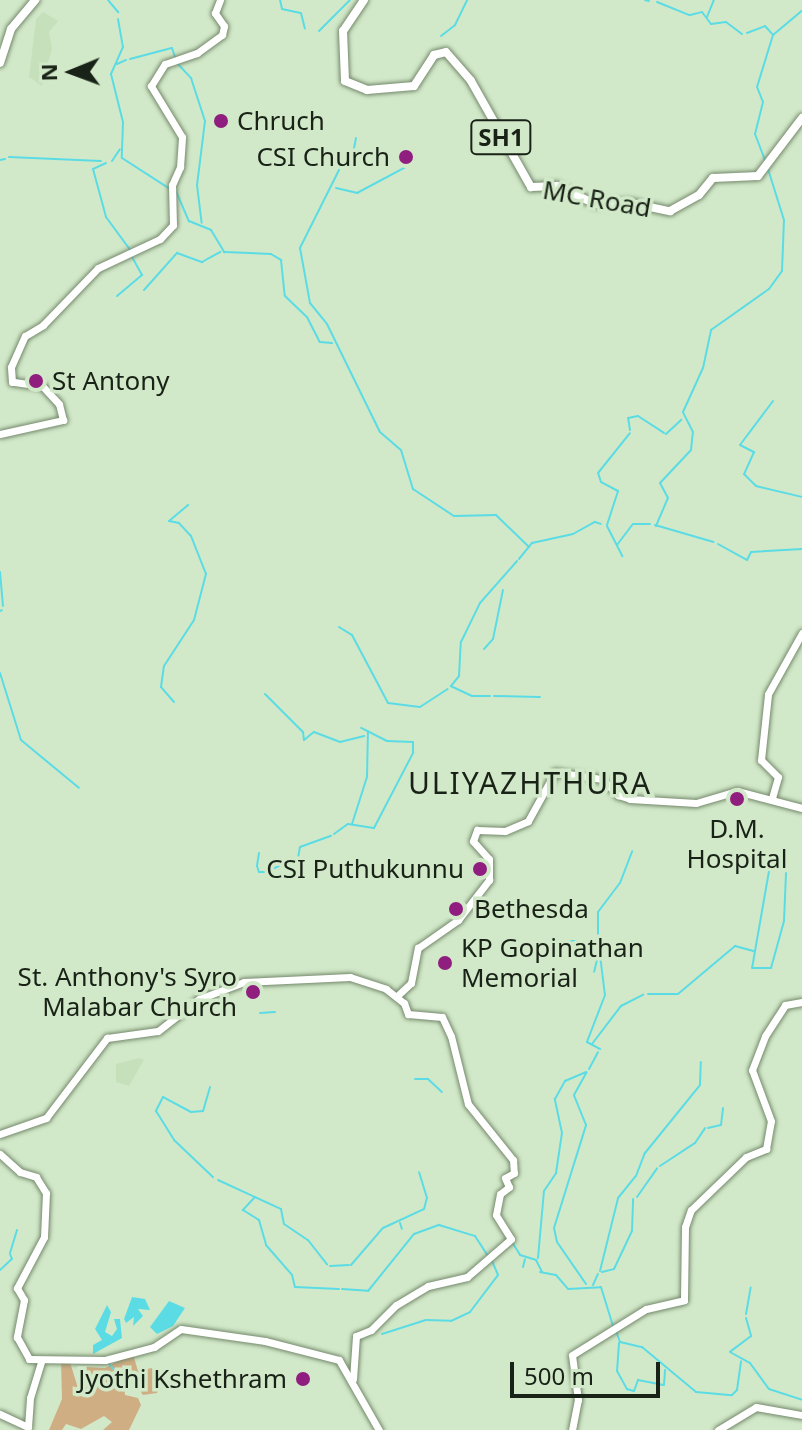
<!DOCTYPE html>
<html>
<head>
<meta charset="utf-8">
<style>
	body { margin:0 }
	#map { position:relative; width:802px; height:1430px; overflow:hidden; background:#d2e9c9; font-family:"Noto Sans",sans-serif }
	div>[style] { position:absolute }
	.built>* { inset:0; background:#c5e0ba }
	.green>* { inset:0; background:#d0ae83 }
	.water>* { inset:0; background:#5bdce5 }
	.stream>* { height:2px; margin:-1px; padding:0 1px; transform-origin:1px; border-radius:1px; background:#5bdce5 }
	.roads { filter:drop-shadow(0 0 2px #75896c) drop-shadow(0 0 2px #75896c) }
	.secondary>* { height:7px; margin:-3.5px; padding:0 3.5px; transform-origin:3.5px; border-radius:3.5px; background:#fff }
	.primary>* { height:8px; margin:-4px; padding:0 4px; transform-origin:4px; border-radius:4px; background:#fff }
	.dots>* { width:22px; height:22px; translate:-50% -50%; box-sizing:border-box; border:4px solid #d2e9c9; border-radius:50% }
	span { translate:-50% -50%; white-space:nowrap; text-align:center; line-height:1.15; -webkit-text-stroke:7px #d2e9c9; paint-order:stroke }
	.shield-label span { padding:2px 6px; background:#d2e9c9; border:2px solid; border-radius:6px; -webkit-text-stroke-width:0 }
	.shield-label { font-size:24px; color:#192216; font-weight:700 }
	.poi-label { font-size:26px; color:#192216 }
	.left { translate:0 -50%; text-align:left }
	.right { translate:-100% -50%; text-align:right }
	.street-label { font-size:26px; color:#192216 }
	.quarter-label { font-size:30px; color:#192216; letter-spacing:2px }
	.north { position:absolute; left:32px; top:32px; width:80px; height:80px; -webkit-text-stroke:6px #d2e9c9; paint-order:stroke; rotate:269deg; font-size:22px; font-weight:700; line-height:32px; text-align:center; color:#192216 }
	.north::after { content:''; display:block; margin:auto; width:28px; height:36px; background:#192216; clip-path:polygon(50% 0,100% 100%,50% 72%,0 100%) }
	.scale { position:absolute; left:510px; top:1362px; width:150px; height:36px; box-sizing:border-box; border:4px solid #192216; border-top:0; padding-left:10px; font-size:24px; line-height:28px; white-space:nowrap; color:#192216; -webkit-text-stroke:6px #d2e9c9; paint-order:stroke }
</style>
</head>
<body>
<div id="map">
	<div class="built">
		<i style="clip-path:polygon(43px 12px,58px 21px,49px 32px,52px 48px,42px 86px,29px 77px,36px 19px)"></i>
		<i style="clip-path:polygon(139px 1058px,144px 1060px,129px 1086px,116px 1082px,116px 1064px)"></i>
	</div>
	<div class="green">
		<i style="clip-path:polygon(133px 1354px,138px 1371px,152px 1368px,162px 1379px,157px 1393px,143px 1395px,136px 1385px,124px 1382px,125px 1395px,138px 1398px,141px 1405px,129px 1430px,103px 1430px,112px 1422px,104px 1416px,81px 1429px,66px 1424px,62px 1430px,49px 1430px,62px 1399px,61px 1360px,69px 1359px,78px 1388px,89px 1383px,86px 1367px,105px 1368px)"></i>
	</div>
	<div class="water">
		<i style="clip-path:polygon(132px 1297px,145px 1299px,150px 1310px,138px 1309px,143px 1316px,133px 1326px,134px 1317px,126px 1323px,124px 1319px)"></i>
		<i style="clip-path:polygon(169px 1301px,185px 1308px,173px 1326px,157px 1334px,150px 1327px)"></i>
		<i style="clip-path:polygon(107px 1305px,111px 1312px,105px 1332px,112px 1336px,117px 1329px,114px 1319px,120px 1319px,122px 1338px,93px 1354px,93px 1345px,102px 1340px,95px 1329px)"></i>
	</div>
	<div class="stream">
		<i style="left:108px;top:0;width:16px;rotate:50deg"></i>
		<i style="left:280px;top:0;width:9px;rotate:77deg"></i>
		<i style="left:282px;top:9px;width:19px;rotate:12deg"></i>
		<i style="left:301px;top:13px;width:16px;rotate:76deg"></i>
		<i style="left:645px;top:0;width:4px;rotate:14deg"></i>
		<i style="left:657px;top:2px;width:35px;rotate:22deg"></i>
		<i style="left:690px;top:15px;width:12px;rotate:-14deg"></i>
		<i style="left:702px;top:12px;width:15px;rotate:53deg"></i>
		<i style="left:711px;top:24px;width:15px;rotate:-8deg"></i>
		<i style="left:726px;top:22px;width:20px;rotate:37deg"></i>
		<i style="left:707px;top:17px;width:18px;rotate:-68deg"></i>
		<i style="left:118px;top:19px;width:28px;rotate:80deg"></i>
		<i style="left:123px;top:47px;width:30px;rotate:114deg"></i>
		<i style="left:111px;top:74px;width:49px;rotate:76deg"></i>
		<i style="left:123px;top:122px;width:36px;rotate:92deg"></i>
		<i style="left:122px;top:158px;width:57px;rotate:32.9deg"></i>
		<i style="left:319px;top:31px;width:44px;rotate:-45deg"></i>
		<i style="left:747px;top:33px;width:19px;rotate:-21deg"></i>
		<i style="left:765px;top:26px;width:12px;rotate:48deg"></i>
		<i style="left:773px;top:35px;width:54px;rotate:107.1deg"></i>
		<i style="left:757px;top:87px;width:16px;rotate:68deg"></i>
		<i style="left:763px;top:102px;width:33px;rotate:104deg"></i>
		<i style="left:755px;top:134px;width:28px;rotate:69deg"></i>
		<i style="left:773px;top:35px;width:38px;rotate:-40deg"></i>
		<i style="left:441px;top:36px;width:18px;rotate:-38deg"></i>
		<i style="left:455px;top:25px;width:28px;rotate:-64deg"></i>
		<i style="left:130px;top:59px;width:43px;rotate:-14.7deg"></i>
		<i style="left:172px;top:48px;width:9px;rotate:72deg"></i>
		<i style="left:177px;top:63px;width:21px;rotate:47deg"></i>
		<i style="left:191px;top:78px;width:45px;rotate:72deg"></i>
		<i style="left:205px;top:121px;width:64px;rotate:97.1deg"></i>
		<i style="left:197px;top:185px;width:38px;rotate:83deg"></i>
		<i style="left:117px;top:64px;width:10px;rotate:-24deg"></i>
		<i style="left:356px;top:138px;width:16px;rotate:101deg"></i>
		<i style="left:353px;top:154px;width:17px;rotate:135deg"></i>
		<i style="left:341px;top:166px;width:92px;rotate:116.6deg"></i>
		<i style="left:300px;top:248px;width:56px;rotate:79.7deg"></i>
		<i style="left:310px;top:303px;width:27px;rotate:51deg"></i>
		<i style="left:327px;top:324px;width:120px;rotate:63.9deg"></i>
		<i style="left:380px;top:432px;width:28px;rotate:41deg"></i>
		<i style="left:401px;top:450px;width:41px;rotate:72.9deg"></i>
		<i style="left:413px;top:489px;width:49px;rotate:33.4deg"></i>
		<i style="left:454px;top:516px;width:42px;rotate:-1.4deg"></i>
		<i style="left:496px;top:515px;width:46px;rotate:44.1deg"></i>
		<i style="left:9px;top:157px;width:92px;rotate:2.5deg"></i>
		<i style="left:0;top:160px;width:5px;rotate:-11deg"></i>
		<i style="left:112px;top:161px;width:14px;rotate:-56deg"></i>
		<i style="left:106px;top:163px;width:14px;rotate:155deg"></i>
		<i style="left:93px;top:169px;width:50px;rotate:74.8deg"></i>
		<i style="left:106px;top:217px;width:42px;rotate:53.7deg"></i>
		<i style="left:336px;top:188px;width:22px;rotate:13deg"></i>
		<i style="left:357px;top:193px;width:55px;rotate:-28deg"></i>
		<i style="left:176px;top:191px;width:33px;rotate:67deg"></i>
		<i style="left:189px;top:221px;width:24px;rotate:22deg"></i>
		<i style="left:211px;top:230px;width:26px;rotate:59deg"></i>
		<i style="left:224px;top:252px;width:47px;rotate:2.4deg"></i>
		<i style="left:271px;top:254px;width:12px;rotate:31deg"></i>
		<i style="left:281px;top:260px;width:36px;rotate:84deg"></i>
		<i style="left:285px;top:296px;width:30px;rotate:44deg"></i>
		<i style="left:307px;top:317px;width:28px;rotate:63deg"></i>
		<i style="left:320px;top:342px;width:12px;rotate:5deg"></i>
		<i style="left:144px;top:290px;width:50px;rotate:-48.3deg"></i>
		<i style="left:177px;top:253px;width:27px;rotate:20deg"></i>
		<i style="left:202px;top:262px;width:21px;rotate:-29deg"></i>
		<i style="left:117px;top:296px;width:33px;rotate:-40deg"></i>
		<i style="left:142px;top:275px;width:21px;rotate:-119deg"></i>
		<i style="left:773px;top:401px;width:55px;rotate:126.9deg"></i>
		<i style="left:740px;top:445px;width:16px;rotate:27deg"></i>
		<i style="left:754px;top:452px;width:24px;rotate:114deg"></i>
		<i style="left:744px;top:474px;width:17px;rotate:45deg"></i>
		<i style="left:756px;top:486px;width:47px;rotate:13.4deg"></i>
		<i style="left:630px;top:430px;width:12px;rotate:-99deg"></i>
		<i style="left:628px;top:418px;width:10px;rotate:-11deg"></i>
		<i style="left:638px;top:416px;width:31px;rotate:33deg"></i>
		<i style="left:666px;top:434px;width:21px;rotate:-43deg"></i>
		<i style="left:607px;top:525px;width:36px;rotate:-72deg"></i>
		<i style="left:618px;top:491px;width:19px;rotate:-152deg"></i>
		<i style="left:601px;top:482px;width:9px;rotate:-108deg"></i>
		<i style="left:598px;top:473px;width:51px;rotate:-51.3deg"></i>
		<i style="left:655px;top:525px;width:61px;rotate:16.1deg"></i>
		<i style="left:607px;top:526px;width:34px;rotate:63deg"></i>
		<i style="left:656px;top:526px;width:30px;rotate:-67deg"></i>
		<i style="left:668px;top:498px;width:17px;rotate:-118deg"></i>
		<i style="left:660px;top:483px;width:45px;rotate:-46.8deg"></i>
		<i style="left:691px;top:450px;width:18px;rotate:-84deg"></i>
		<i style="left:693px;top:432px;width:22px;rotate:-117deg"></i>
		<i style="left:683px;top:412px;width:48px;rotate:-65.6deg"></i>
		<i style="left:703px;top:368px;width:39px;rotate:-78deg"></i>
		<i style="left:711px;top:330px;width:71px;rotate:-35.3deg"></i>
		<i style="left:769px;top:289px;width:22px;rotate:-54deg"></i>
		<i style="left:782px;top:271px;width:51px;rotate:-87.8deg"></i>
		<i style="left:784px;top:220px;width:53px;rotate:-107.4deg"></i>
		<i style="left:718px;top:544px;width:33px;rotate:29deg"></i>
		<i style="left:747px;top:560px;width:9px;rotate:-63deg"></i>
		<i style="left:751px;top:552px;width:51px;rotate:-3.4deg"></i>
		<i style="left:617px;top:545px;width:26px;rotate:-53deg"></i>
		<i style="left:633px;top:524px;width:17px"></i>
		<i style="left:519px;top:559px;width:21px;rotate:-51deg"></i>
		<i style="left:532px;top:543px;width:42px;rotate:-12.4deg"></i>
		<i style="left:573px;top:534px;width:25px;rotate:-29deg"></i>
		<i style="left:595px;top:522px;width:6px;rotate:18deg"></i>
		<i style="left:0;top:572px;width:34px;rotate:85deg"></i>
		<i style="left:0;top:611px;width:2px;rotate:-27deg"></i>
		<i style="left:339px;top:627px;width:15px;rotate:32deg"></i>
		<i style="left:352px;top:635px;width:77px;rotate:62.1deg"></i>
		<i style="left:388px;top:703px;width:32px;rotate:7deg"></i>
		<i style="left:420px;top:707px;width:33px;rotate:-33deg"></i>
		<i style="left:484px;top:649px;width:13px;rotate:-48deg"></i>
		<i style="left:493px;top:639px;width:50px;rotate:-78.5deg"></i>
		<i style="left:0;top:673px;width:70px;rotate:72.6deg"></i>
		<i style="left:21px;top:740px;width:75px;rotate:39.6deg"></i>
		<i style="left:265px;top:694px;width:54px;rotate:45deg"></i>
		<i style="left:303px;top:732px;width:8px;rotate:83deg"></i>
		<i style="left:304px;top:740px;width:13px;rotate:-39deg"></i>
		<i style="left:314px;top:732px;width:28px;rotate:21deg"></i>
		<i style="left:340px;top:742px;width:25px;rotate:-14deg"></i>
		<i style="left:490px;top:696px;width:18px;rotate:180deg"></i>
		<i style="left:472px;top:696px;width:23px;rotate:-155deg"></i>
		<i style="left:451px;top:686px;width:13px;rotate:-51deg"></i>
		<i style="left:459px;top:676px;width:34px;rotate:-87deg"></i>
		<i style="left:461px;top:642px;width:43px;rotate:-64deg"></i>
		<i style="left:480px;top:603px;width:56px;rotate:-48.6deg"></i>
		<i style="left:494px;top:696px;width:46px;rotate:1.2deg"></i>
		<i style="left:174px;top:702px;width:20px;rotate:-131deg"></i>
		<i style="left:161px;top:687px;width:21px;rotate:-82deg"></i>
		<i style="left:164px;top:666px;width:55px;rotate:-56.9deg"></i>
		<i style="left:194px;top:620px;width:48px;rotate:-75.4deg"></i>
		<i style="left:206px;top:574px;width:41px;rotate:-111.5deg"></i>
		<i style="left:191px;top:536px;width:18px;rotate:-133deg"></i>
		<i style="left:179px;top:523px;width:10px;rotate:-169deg"></i>
		<i style="left:169px;top:521px;width:25px;rotate:-40deg"></i>
		<i style="left:352px;top:824px;width:49px;rotate:-72.3deg"></i>
		<i style="left:367px;top:777px;width:46px;rotate:-88.8deg"></i>
		<i style="left:334px;top:834px;width:17px;rotate:-36deg"></i>
		<i style="left:348px;top:824px;width:26px;rotate:9deg"></i>
		<i style="left:374px;top:828px;width:85px;rotate:-62.5deg"></i>
		<i style="left:413px;top:753px;width:11px;rotate:-90deg"></i>
		<i style="left:413px;top:742px;width:26px;rotate:-178deg"></i>
		<i style="left:387px;top:741px;width:29px;rotate:-153deg"></i>
		<i style="left:259px;top:853px;width:13px;rotate:99deg"></i>
		<i style="left:257px;top:866px;width:6px;rotate:72deg"></i>
		<i style="left:259px;top:872px;width:6px"></i>
		<i style="left:265px;top:872px;width:36px;rotate:-23deg"></i>
		<i style="left:298px;top:858px;width:11px;rotate:-80deg"></i>
		<i style="left:300px;top:847px;width:33px;rotate:-20deg"></i>
		<i style="left:769px;top:871px;width:98px;rotate:99.9deg"></i>
		<i style="left:752px;top:968px;width:19px"></i>
		<i style="left:771px;top:968px;width:49px;rotate:-74.5deg"></i>
		<i style="left:784px;top:921px;width:48px;rotate:-87.6deg"></i>
		<i style="left:598px;top:935px;width:23px;rotate:-90deg"></i>
		<i style="left:598px;top:912px;width:36px;rotate:-53deg"></i>
		<i style="left:620px;top:883px;width:34px;rotate:-69deg"></i>
		<i style="left:598px;top:939px;width:56px;rotate:82.9deg"></i>
		<i style="left:605px;top:995px;width:50px;rotate:111deg"></i>
		<i style="left:587px;top:1042px;width:15px;rotate:28deg"></i>
		<i style="left:550px;top:955px;width:17px;rotate:-57deg"></i>
		<i style="left:559px;top:941px;width:21px"></i>
		<i style="left:580px;top:941px;width:25px;rotate:48deg"></i>
		<i style="left:597px;top:960px;width:12px;rotate:104deg"></i>
		<i style="left:648px;top:994px;width:30px"></i>
		<i style="left:678px;top:994px;width:75px;rotate:-40.1deg"></i>
		<i style="left:735px;top:946px;width:20px;rotate:15deg"></i>
		<i style="left:260px;top:1013px;width:15px;rotate:-4deg"></i>
		<i style="left:592px;top:1044px;width:48px;rotate:-52.7deg"></i>
		<i style="left:621px;top:1006px;width:25px;rotate:-27deg"></i>
		<i style="left:589px;top:1069px;width:19px;rotate:-62deg"></i>
		<i style="left:415px;top:1079px;width:13px"></i>
		<i style="left:428px;top:1079px;width:19px;rotate:43deg"></i>
		<i style="left:210px;top:1087px;width:25px;rotate:106deg"></i>
		<i style="left:203px;top:1111px;width:12px;rotate:175deg"></i>
		<i style="left:191px;top:1112px;width:32px;rotate:-152deg"></i>
		<i style="left:163px;top:1097px;width:16px;rotate:117deg"></i>
		<i style="left:156px;top:1111px;width:34px;rotate:58deg"></i>
		<i style="left:174px;top:1140px;width:54px;rotate:43.5deg"></i>
		<i style="left:708px;top:1128px;width:13px;rotate:-13deg"></i>
		<i style="left:721px;top:1125px;width:17px;rotate:-83deg"></i>
		<i style="left:660px;top:1166px;width:42px;rotate:-33.3deg"></i>
		<i style="left:695px;top:1143px;width:18px;rotate:-56deg"></i>
		<i style="left:218px;top:1180px;width:69px;rotate:24.7deg"></i>
		<i style="left:281px;top:1209px;width:15px;rotate:79deg"></i>
		<i style="left:284px;top:1224px;width:29px;rotate:34deg"></i>
		<i style="left:308px;top:1240px;width:31px;rotate:52deg"></i>
		<i style="left:255px;top:1197px;width:18px;rotate:133deg"></i>
		<i style="left:243px;top:1210px;width:19px;rotate:32deg"></i>
		<i style="left:259px;top:1220px;width:26px;rotate:74deg"></i>
		<i style="left:266px;top:1245px;width:40px;rotate:49deg"></i>
		<i style="left:292px;top:1275px;width:12px;rotate:76deg"></i>
		<i style="left:295px;top:1287px;width:44px;rotate:2.6deg"></i>
		<i style="left:637px;top:1197px;width:35px;rotate:-55deg"></i>
		<i style="left:400px;top:1223px;width:6px;rotate:72deg"></i>
		<i style="left:383px;top:1228px;width:45px;rotate:-24.9deg"></i>
		<i style="left:424px;top:1209px;width:11px;rotate:-75deg"></i>
		<i style="left:427px;top:1198px;width:27px;rotate:-107deg"></i>
		<i style="left:512px;top:1242px;width:15px;rotate:58deg"></i>
		<i style="left:520px;top:1255px;width:17px;rotate:17deg"></i>
		<i style="left:536px;top:1260px;width:13px;rotate:63deg"></i>
		<i style="left:10px;top:1253px;width:24px;rotate:-73deg"></i>
		<i style="left:538px;top:1258px;width:67px;rotate:-84.9deg"></i>
		<i style="left:544px;top:1191px;width:22px;rotate:-56deg"></i>
		<i style="left:556px;top:1173px;width:40px;rotate:-81.5deg"></i>
		<i style="left:562px;top:1133px;width:35px;rotate:-102deg"></i>
		<i style="left:555px;top:1099px;width:21px;rotate:-61deg"></i>
		<i style="left:565px;top:1081px;width:23px;rotate:-23deg"></i>
		<i style="left:351px;top:1265px;width:48px;rotate:-49.3deg"></i>
		<i style="left:330px;top:1266px;width:19px;rotate:-3deg"></i>
		<i style="left:523px;top:1267px;width:8px;rotate:-76deg"></i>
		<i style="left:0;top:1270px;width:16px;rotate:-43deg"></i>
		<i style="left:12px;top:1259px;width:5px;rotate:-112deg"></i>
		<i style="left:600px;top:1271px;width:75px;rotate:-76.1deg"></i>
		<i style="left:618px;top:1198px;width:28px;rotate:-51deg"></i>
		<i style="left:636px;top:1176px;width:25px;rotate:-69deg"></i>
		<i style="left:645px;top:1153px;width:87px;rotate:-51deg"></i>
		<i style="left:700px;top:1085px;width:23px;rotate:-88deg"></i>
		<i style="left:540px;top:1272px;width:16px;rotate:11deg"></i>
		<i style="left:556px;top:1275px;width:18px;rotate:49deg"></i>
		<i style="left:568px;top:1289px;width:33px;rotate:-3deg"></i>
		<i style="left:601px;top:1287px;width:41px;rotate:72.9deg"></i>
		<i style="left:602px;top:1272px;width:12px;rotate:-14deg"></i>
		<i style="left:614px;top:1269px;width:42px;rotate:-64.7deg"></i>
		<i style="left:632px;top:1231px;width:32px;rotate:-88deg"></i>
		<i style="left:586px;top:1284px;width:51px;rotate:-124.6deg"></i>
		<i style="left:557px;top:1242px;width:14px;rotate:-102deg"></i>
		<i style="left:554px;top:1228px;width:108px;rotate:-72.7deg"></i>
		<i style="left:586px;top:1125px;width:32px;rotate:-112deg"></i>
		<i style="left:574px;top:1095px;width:26px;rotate:-61deg"></i>
		<i style="left:593px;top:1285px;width:12px;rotate:-66deg"></i>
		<i style="left:342px;top:1289px;width:26px;rotate:4deg"></i>
		<i style="left:368px;top:1291px;width:73px;rotate:-51.1deg"></i>
		<i style="left:414px;top:1234px;width:27px;rotate:-20deg"></i>
		<i style="left:439px;top:1225px;width:38px;rotate:17deg"></i>
		<i style="left:475px;top:1236px;width:24px;rotate:57deg"></i>
		<i style="left:746px;top:1314px;width:27px;rotate:-80deg"></i>
		<i style="left:746px;top:1318px;width:19px;rotate:74deg"></i>
		<i style="left:751px;top:1336px;width:26px;rotate:143deg"></i>
		<i style="left:730px;top:1352px;width:23px;rotate:29deg"></i>
		<i style="left:750px;top:1363px;width:32px;rotate:54deg"></i>
		<i style="left:769px;top:1389px;width:35px;rotate:18deg"></i>
		<i style="left:616px;top:1331px;width:12px;rotate:70deg"></i>
		<i style="left:620px;top:1342px;width:23px;rotate:13deg"></i>
		<i style="left:642px;top:1347px;width:70px;rotate:39.8deg"></i>
		<i style="left:696px;top:1392px;width:36px;rotate:5deg"></i>
		<i style="left:732px;top:1395px;width:7px;rotate:-45deg"></i>
		<i style="left:737px;top:1390px;width:29px;rotate:-82deg"></i>
		<i style="left:382px;top:1334px;width:46px;rotate:-17.7deg"></i>
		<i style="left:426px;top:1320px;width:25px;rotate:2deg"></i>
		<i style="left:451px;top:1321px;width:21px;rotate:-25deg"></i>
		<i style="left:470px;top:1312px;width:46px;rotate:-52.9deg"></i>
		<i style="left:498px;top:1275px;width:15px;rotate:-113deg"></i>
		<i style="left:619px;top:1343px;width:28px;rotate:94deg"></i>
		<i style="left:617px;top:1371px;width:21px;rotate:61deg"></i>
		<i style="left:627px;top:1389px;width:7px;rotate:16deg"></i>
		<i style="left:634px;top:1391px;width:12px;rotate:-70deg"></i>
		<i style="left:638px;top:1380px;width:26px;rotate:11deg"></i>
		<i style="left:664px;top:1385px;width:15px;rotate:-86deg"></i>
		<i style="left:107px;top:1361px;width:31px;rotate:52deg"></i>
	</div>
	<div class="roads">
		<div class="secondary">
			<i style="left:0;top:434px;width:65px;rotate:-12.5deg"></i>
			<i style="left:63px;top:420px;width:16px;rotate:-104deg"></i>
			<i style="left:59px;top:404px;width:25px;rotate:-133deg"></i>
			<i style="left:42px;top:386px;width:30px;rotate:-172deg"></i>
			<i style="left:12px;top:382px;width:15px;rotate:-94deg"></i>
			<i style="left:11px;top:367px;width:34px;rotate:-66deg"></i>
			<i style="left:25px;top:336px;width:21px;rotate:-31deg"></i>
			<i style="left:43px;top:325px;width:79px;rotate:-46deg"></i>
			<i style="left:98px;top:268px;width:68px;rotate:-25.1deg"></i>
			<i style="left:160px;top:239px;width:19px;rotate:-47deg"></i>
			<i style="left:173px;top:225px;width:40px;rotate:-91.4deg"></i>
			<i style="left:172px;top:185px;width:20px;rotate:-66deg"></i>
			<i style="left:180px;top:167px;width:30px;rotate:-86deg"></i>
			<i style="left:182px;top:137px;width:60px;rotate:-121.3deg"></i>
			<i style="left:151px;top:86px;width:26px;rotate:-58deg"></i>
			<i style="left:165px;top:64px;width:34px;rotate:-19deg"></i>
			<i style="left:197px;top:53px;width:31px;rotate:-36deg"></i>
			<i style="left:222px;top:35px;width:9px;rotate:-77deg"></i>
			<i style="left:224px;top:26px;width:16px;rotate:-125deg"></i>
			<i style="left:215px;top:13px;width:14px;rotate:-69deg"></i>
			<i style="left:772px;top:798px;width:22px;rotate:-74deg"></i>
			<i style="left:778px;top:777px;width:24px;rotate:-135deg"></i>
			<i style="left:761px;top:760px;width:66px;rotate:-83.9deg"></i>
			<i style="left:768px;top:694px;width:70px;rotate:-60.9deg"></i>
			<i style="left:397px;top:996px;width:19px;rotate:-43deg"></i>
			<i style="left:411px;top:983px;width:36px;rotate:-79deg"></i>
			<i style="left:418px;top:948px;width:49px;rotate:-35deg"></i>
			<i style="left:458px;top:920px;width:51px;rotate:-52.2deg"></i>
			<i style="left:489px;top:880px;width:21px;rotate:-90deg"></i>
			<i style="left:489px;top:859px;width:24px;rotate:-132deg"></i>
			<i style="left:473px;top:841px;width:12px;rotate:-70deg"></i>
			<i style="left:477px;top:830px;width:28px;rotate:2deg"></i>
			<i style="left:505px;top:831px;width:25px;rotate:-23deg"></i>
			<i style="left:528px;top:821px;width:56px;rotate:-61.1deg"></i>
			<i style="left:555px;top:772px;width:48px;rotate:8.5deg"></i>
			<i style="left:602px;top:779px;width:23px;rotate:45deg"></i>
			<i style="left:618px;top:795px;width:13px;rotate:18deg"></i>
			<i style="left:630px;top:799px;width:66px;rotate:3.5deg"></i>
			<i style="left:696px;top:803px;width:43px;rotate:-16.3deg"></i>
			<i style="left:737px;top:791px;width:67px;rotate:14.7deg"></i>
			<i style="left:0;top:1134px;width:49px;rotate:-19.2deg"></i>
			<i style="left:46px;top:1118px;width:101px;rotate:-52.7deg"></i>
			<i style="left:107px;top:1038px;width:51px;rotate:-7.8deg"></i>
			<i style="left:158px;top:1031px;width:52px;rotate:-38deg"></i>
			<i style="left:199px;top:999px;width:48px;rotate:-20.7deg"></i>
			<i style="left:244px;top:982px;width:106px;rotate:-2.7deg"></i>
			<i style="left:350px;top:977px;width:38px;rotate:18deg"></i>
			<i style="left:386px;top:989px;width:23px;rotate:38deg"></i>
			<i style="left:404px;top:1003px;width:12px;rotate:70deg"></i>
			<i style="left:408px;top:1014px;width:34px;rotate:5deg"></i>
			<i style="left:442px;top:1017px;width:21px;rotate:65deg"></i>
			<i style="left:451px;top:1036px;width:70px;rotate:76deg"></i>
			<i style="left:468px;top:1104px;width:72px;rotate:51.2deg"></i>
			<i style="left:513px;top:1160px;width:13px;rotate:86deg"></i>
			<i style="left:514px;top:1173px;width:10px;rotate:151deg"></i>
			<i style="left:505px;top:1178px;width:10px;rotate:66deg"></i>
			<i style="left:509px;top:1187px;width:11px;rotate:142deg"></i>
			<i style="left:500px;top:1194px;width:21px;rotate:101deg"></i>
			<i style="left:496px;top:1215px;width:28px;rotate:58deg"></i>
			<i style="left:511px;top:1239px;width:58px;rotate:139.2deg"></i>
			<i style="left:467px;top:1277px;width:40px;rotate:167deg"></i>
			<i style="left:428px;top:1286px;width:37px;rotate:149deg"></i>
			<i style="left:396px;top:1305px;width:35px;rotate:135deg"></i>
			<i style="left:371px;top:1330px;width:16px;rotate:158deg"></i>
			<i style="left:356px;top:1336px;width:43px;rotate:94deg"></i>
			<i style="left:0;top:1154px;width:27px;rotate:42deg"></i>
			<i style="left:20px;top:1172px;width:17px;rotate:17deg"></i>
			<i style="left:36px;top:1177px;width:19px;rotate:58deg"></i>
			<i style="left:46px;top:1193px;width:44px;rotate:92.6deg"></i>
			<i style="left:44px;top:1237px;width:58px;rotate:117.9deg"></i>
			<i style="left:17px;top:1288px;width:14px;rotate:60deg"></i>
			<i style="left:24px;top:1300px;width:38px;rotate:101deg"></i>
			<i style="left:17px;top:1337px;width:25px;rotate:61deg"></i>
			<i style="left:29px;top:1359px;width:76px;rotate:0.8deg"></i>
			<i style="left:105px;top:1360px;width:51px;rotate:-14.9deg"></i>
			<i style="left:154px;top:1347px;width:32px;rotate:-34deg"></i>
			<i style="left:181px;top:1329px;width:85px;rotate:8.1deg"></i>
			<i style="left:265px;top:1341px;width:76px;rotate:14.4deg"></i>
			<i style="left:339px;top:1360px;width:81px;rotate:60.3deg"></i>
			<i style="left:0;top:1414px;width:31px;rotate:25deg"></i>
			<i style="left:28px;top:1427px;width:29px;rotate:-86deg"></i>
			<i style="left:30px;top:1398px;width:38px;rotate:-73deg"></i>
			<i style="left:572px;top:1430px;width:31px;rotate:-79deg"></i>
			<i style="left:578px;top:1400px;width:45px;rotate:-97.6deg"></i>
			<i style="left:572px;top:1355px;width:87px;rotate:-31.9deg"></i>
			<i style="left:646px;top:1309px;width:39px;rotate:-13deg"></i>
			<i style="left:684px;top:1300px;width:73px;rotate:-89.2deg"></i>
			<i style="left:685px;top:1227px;width:18px;rotate:-71deg"></i>
			<i style="left:691px;top:1210px;width:76px;rotate:-43.9deg"></i>
			<i style="left:746px;top:1157px;width:22px;rotate:-22deg"></i>
			<i style="left:766px;top:1149px;width:28px;rotate:-80deg"></i>
			<i style="left:771px;top:1121px;width:54px;rotate:-110.4deg"></i>
			<i style="left:752px;top:1070px;width:36px;rotate:-69deg"></i>
			<i style="left:765px;top:1036px;width:37px;rotate:-57deg"></i>
			<i style="left:785px;top:1005px;width:17px;rotate:-10deg"></i>
			<i style="left:718px;top:1430px;width:44px;rotate:-31.2deg"></i>
			<i style="left:756px;top:1407px;width:47px;rotate:9.9deg"></i>
		</div>
		<div class="primary">
			<i style="left:364px;top:0;width:37px;rotate:124deg"></i>
			<i style="left:343px;top:31px;width:50px;rotate:87.7deg"></i>
			<i style="left:345px;top:81px;width:24px;rotate:22deg"></i>
			<i style="left:367px;top:90px;width:47px;rotate:-4.9deg"></i>
			<i style="left:414px;top:86px;width:37px;rotate:-57deg"></i>
			<i style="left:434px;top:55px;width:12px;rotate:-14deg"></i>
			<i style="left:446px;top:52px;width:38px;rotate:49deg"></i>
			<i style="left:471px;top:81px;width:122px;rotate:60.5deg"></i>
			<i style="left:531px;top:187px;width:26px;rotate:-2deg"></i>
			<i style="left:557px;top:186px;width:42px;rotate:25.3deg"></i>
			<i style="left:595px;top:204px;width:36px;rotate:-2deg"></i>
			<i style="left:631px;top:203px;width:40px;rotate:12deg"></i>
			<i style="left:670px;top:211px;width:33px;rotate:-29deg"></i>
			<i style="left:699px;top:195px;width:22px;rotate:-51deg"></i>
			<i style="left:713px;top:178px;width:45px;rotate:-2.5deg"></i>
			<i style="left:758px;top:176px;width:73px;rotate:-52.8deg"></i>
			<i style="left:0;top:63px;width:36px;rotate:-72deg"></i>
			<i style="left:11px;top:29px;width:38px;rotate:-50deg"></i>
		</div>
	</div>
	<div class="dots">
		<i style="left:221px;top:121px;background:#8f1e7f"></i>
		<i style="left:406px;top:157px;background:#8f1e7f"></i>
		<i style="left:36px;top:381px;background:#8f1e7f"></i>
		<i style="left:737px;top:799px;background:#8f1e7f"></i>
		<i style="left:480px;top:869px;background:#8f1e7f"></i>
		<i style="left:456px;top:909px;background:#8f1e7f"></i>
		<i style="left:445px;top:963px;background:#8f1e7f"></i>
		<i style="left:253px;top:992px;background:#8f1e7f"></i>
		<i style="left:303px;top:1379px;background:#8f1e7f"></i>
	</div>
	<div class="shield-label">
		<span style="left:501px;top:137px">SH1</span>
	</div>
	<div class="poi-label">
		<span class="left" style="left:237px;top:121px">Chruch</span>
		<span class="right" style="left:390px;top:157px">CSI Church</span>
		<span class="left" style="left:52px;top:381px">St Antony</span>
		<span style="left:737px;top:844px">D.M.<br>Hospital</span>
		<span class="right" style="left:464px;top:869px">CSI Puthukunnu</span>
		<span class="left" style="left:474px;top:909px">Bethesda</span>
		<span class="left" style="left:461px;top:963px">KP Gopinathan<br>Memorial</span>
		<span class="right" style="left:237px;top:992px">St. Anthony's Syro<br>Malabar Church</span>
		<span class="right" style="left:287px;top:1379px">Jyothi Kshethram</span>
	</div>
	<div class="street-label">
		<span style="left:597px;top:199px;rotate:10deg">MC Road</span>
	</div>
	<div class="quarter-label">
		<span style="left:530px;top:783px">ULIYAZHTHURA</span>
	</div>
	<div class="north">N</div>
	<div class="scale">500 m</div>
</div>
</body>
</html>
